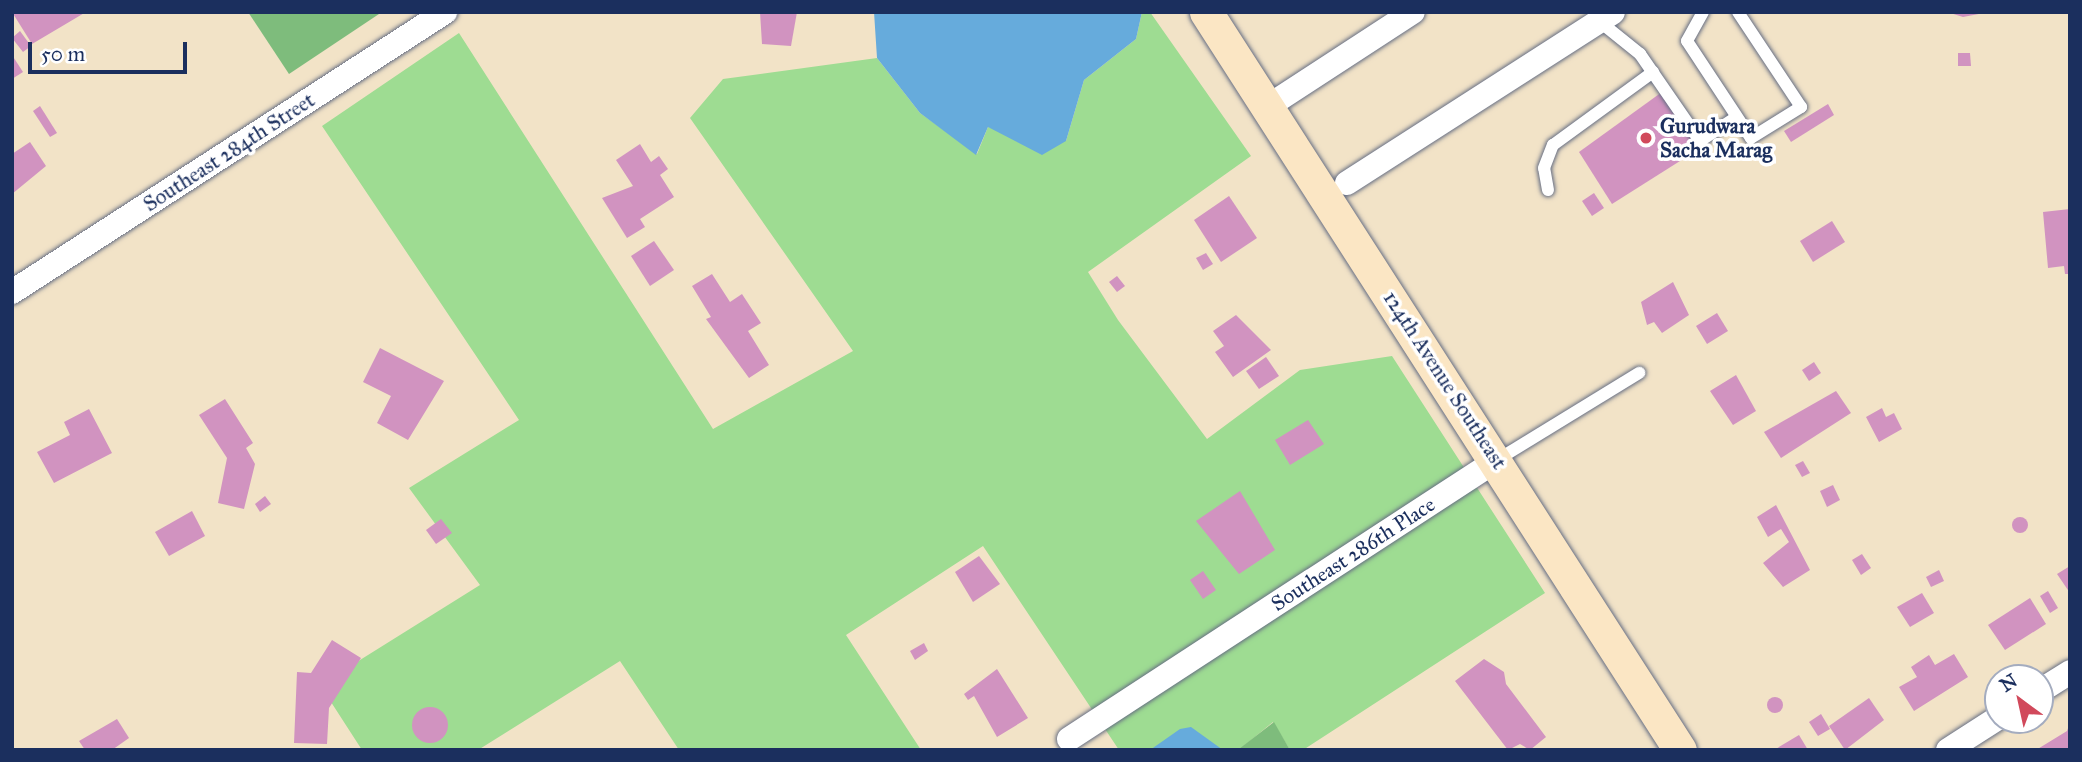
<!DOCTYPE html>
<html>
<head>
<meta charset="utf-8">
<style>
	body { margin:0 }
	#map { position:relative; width:2082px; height:762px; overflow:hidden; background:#f2e3c7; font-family:"IM FELL Great Primer",serif }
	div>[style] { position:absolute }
	.green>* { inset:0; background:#9edc92 }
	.forest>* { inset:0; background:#7ebc7c }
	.water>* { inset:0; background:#66abdc }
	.building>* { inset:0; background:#d193c0 }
	.round { border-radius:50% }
	.roads { filter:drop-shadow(0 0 2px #666e83) drop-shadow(0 0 2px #666e83) }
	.lane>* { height:12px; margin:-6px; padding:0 6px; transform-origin:6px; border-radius:6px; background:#fff }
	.street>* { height:24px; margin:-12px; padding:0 12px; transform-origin:12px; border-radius:12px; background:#fff }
	.secondary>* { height:33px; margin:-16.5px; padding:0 16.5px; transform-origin:16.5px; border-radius:16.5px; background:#fbe6c4 }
	.dots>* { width:19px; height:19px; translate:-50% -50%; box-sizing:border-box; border:4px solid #fff; border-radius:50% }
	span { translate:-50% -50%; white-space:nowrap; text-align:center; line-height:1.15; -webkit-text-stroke:7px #fff; paint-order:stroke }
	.poi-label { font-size:21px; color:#1b2f5e; font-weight:700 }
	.left { translate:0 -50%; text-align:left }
	.street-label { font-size:21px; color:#1b2f5e }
	.frame { position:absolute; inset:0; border:14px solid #1b2f5e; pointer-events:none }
	.north { position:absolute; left:1984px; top:664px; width:70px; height:70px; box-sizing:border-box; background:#fff; border:2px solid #a4acbf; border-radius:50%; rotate:327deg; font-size:19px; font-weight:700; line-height:28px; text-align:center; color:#1b2f5e }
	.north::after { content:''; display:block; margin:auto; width:24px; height:32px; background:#d1495b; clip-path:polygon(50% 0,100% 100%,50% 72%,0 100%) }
	.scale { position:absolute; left:28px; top:42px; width:159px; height:32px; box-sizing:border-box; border:4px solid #1b2f5e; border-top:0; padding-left:9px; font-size:21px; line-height:24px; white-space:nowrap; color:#1b2f5e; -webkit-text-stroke:5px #fff; paint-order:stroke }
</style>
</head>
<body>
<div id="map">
	<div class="green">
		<i style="clip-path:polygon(1142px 12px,1150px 12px,1251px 156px,1088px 272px,1118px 320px,1207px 439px,1300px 370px,1392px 356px,1545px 593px,1303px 750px,1290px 750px,1273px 722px,1239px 750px,1119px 750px,983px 546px,846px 635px,921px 750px,679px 750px,620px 661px,478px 750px,362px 750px,320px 685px,480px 585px,409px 488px,519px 420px,322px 126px,459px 33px,713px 429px,853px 351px,690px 118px,723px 79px,877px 58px,920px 113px,977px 154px,988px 127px,1066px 141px,1084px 80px,1136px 39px)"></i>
	</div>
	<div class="forest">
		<i style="clip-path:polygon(248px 12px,382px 12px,289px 74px)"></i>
		<i style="clip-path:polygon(1274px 722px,1290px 750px,1239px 750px,1239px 749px)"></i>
	</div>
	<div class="water">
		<i style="clip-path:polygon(874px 12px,1142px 12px,1136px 39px,1084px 80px,1066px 141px,1042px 155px,988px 127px,976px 155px,920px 113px,877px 58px)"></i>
		<i style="clip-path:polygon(1191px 727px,1223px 750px,1150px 750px,1180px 729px)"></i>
	</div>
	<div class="building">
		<i style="clip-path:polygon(12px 12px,86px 12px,32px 44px)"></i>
		<i style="clip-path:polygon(760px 12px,797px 12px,791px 46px,762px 44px)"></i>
		<i style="clip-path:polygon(1947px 12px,1984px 12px,1984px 13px,1963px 17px)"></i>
		<i style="clip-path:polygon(20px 31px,31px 46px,23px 52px,12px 38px)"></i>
		<i style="clip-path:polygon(1958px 53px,1970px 53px,1971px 66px,1958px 66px)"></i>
		<i style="clip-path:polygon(12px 55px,23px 72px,12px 79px)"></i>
		<i style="clip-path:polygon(1662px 92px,1699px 149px,1612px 204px,1579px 152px)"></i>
		<i style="clip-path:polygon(1828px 104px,1834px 115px,1791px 142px,1784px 131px)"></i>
		<i style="clip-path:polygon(40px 106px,57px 133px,50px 137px,33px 111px)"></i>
		<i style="clip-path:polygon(30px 142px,46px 166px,12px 194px,12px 154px)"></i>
		<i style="clip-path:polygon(640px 144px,651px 162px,659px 156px,668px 169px,660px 175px,674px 197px,640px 219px,645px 227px,627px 238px,602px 198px,633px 186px,616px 160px)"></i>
		<i style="clip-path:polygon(1594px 193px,1604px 208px,1592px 216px,1582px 201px)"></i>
		<i style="clip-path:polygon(1229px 196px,1257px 238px,1221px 262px,1194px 220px)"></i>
		<i style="clip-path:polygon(2070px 209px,2070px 274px,2065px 274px,2064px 266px,2048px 268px,2043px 212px)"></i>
		<i style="clip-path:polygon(1832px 221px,1845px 242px,1813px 262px,1800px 241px)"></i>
		<i style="clip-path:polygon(654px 241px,674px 270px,650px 286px,631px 256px)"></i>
		<i style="clip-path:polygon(1206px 253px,1213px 264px,1203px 270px,1196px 258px)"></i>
		<i style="clip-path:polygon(712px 274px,730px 302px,742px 294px,761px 323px,748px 331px,769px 365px,749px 378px,706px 319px,711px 317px,692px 286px)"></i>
		<i style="clip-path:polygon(1117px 276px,1125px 286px,1117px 292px,1109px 282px)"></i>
		<i style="clip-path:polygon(1673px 282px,1689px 315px,1662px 333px,1654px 322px,1647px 325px,1641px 302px)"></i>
		<i style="clip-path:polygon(1717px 313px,1728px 331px,1707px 344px,1696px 326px)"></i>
		<i style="clip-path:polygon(1236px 315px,1271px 350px,1233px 377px,1215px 352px,1224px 346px,1213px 331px)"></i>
		<i style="clip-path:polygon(380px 348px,444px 381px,408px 440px,377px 423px,391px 396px,363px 382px)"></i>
		<i style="clip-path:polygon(1266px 357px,1279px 376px,1259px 389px,1246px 371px)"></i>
		<i style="clip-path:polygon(1814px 362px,1821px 373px,1809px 381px,1802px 370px)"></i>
		<i style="clip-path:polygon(1736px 375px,1756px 411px,1733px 425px,1710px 391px)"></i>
		<i style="clip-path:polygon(1836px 391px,1851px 413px,1781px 458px,1764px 432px)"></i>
		<i style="clip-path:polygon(225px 399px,253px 443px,246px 448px,255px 464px,244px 509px,218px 503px,227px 458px,199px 415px)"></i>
		<i style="clip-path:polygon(1882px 408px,1886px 417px,1894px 413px,1902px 429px,1879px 442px,1866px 417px)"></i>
		<i style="clip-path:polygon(89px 409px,112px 453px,54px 483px,37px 452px,70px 435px,64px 422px)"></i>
		<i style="clip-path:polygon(1308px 420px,1324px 444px,1290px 465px,1275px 440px)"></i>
		<i style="clip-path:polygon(1803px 461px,1810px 473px,1802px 477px,1795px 465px)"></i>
		<i style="clip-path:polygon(1833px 485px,1840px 500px,1827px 507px,1820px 491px)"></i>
		<i style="clip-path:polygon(1240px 491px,1275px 550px,1239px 574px,1196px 521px)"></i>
		<i style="clip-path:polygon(265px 496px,271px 504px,260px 512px,255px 504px)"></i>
		<i style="clip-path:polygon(1776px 505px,1810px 570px,1783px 587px,1763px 563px,1789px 542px,1781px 529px,1768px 537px,1757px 517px)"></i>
		<i style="clip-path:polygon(192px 511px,205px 536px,169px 556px,155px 532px)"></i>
		<i class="round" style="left:2012px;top:517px;width:16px;height:16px"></i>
		<i style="clip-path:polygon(441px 519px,452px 533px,436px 544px,426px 530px)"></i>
		<i style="clip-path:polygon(1862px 554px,1871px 568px,1861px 575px,1852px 560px)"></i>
		<i style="clip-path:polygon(979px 556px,1000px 584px,973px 602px,955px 572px)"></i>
		<i style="clip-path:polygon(2070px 566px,2070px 593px,2057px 574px)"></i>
		<i style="clip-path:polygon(1939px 570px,1944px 581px,1931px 587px,1926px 577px)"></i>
		<i style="clip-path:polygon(1203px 571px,1216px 590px,1203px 599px,1190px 580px)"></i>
		<i style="clip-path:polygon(2048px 591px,2058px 608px,2050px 613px,2040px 596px)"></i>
		<i style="clip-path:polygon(1922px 593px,1934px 613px,1910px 627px,1897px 607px)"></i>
		<i style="clip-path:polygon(2030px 598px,2046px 624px,2005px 650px,1988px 625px)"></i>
		<i style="clip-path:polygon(332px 640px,361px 658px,329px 708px,327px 744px,294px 743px,297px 672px,311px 673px)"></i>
		<i style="clip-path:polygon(924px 643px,928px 651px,915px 660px,910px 651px)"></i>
		<i style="clip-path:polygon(1954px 654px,1968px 677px,1914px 711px,1899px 687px,1917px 677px,1911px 667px,1929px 655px,1935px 665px)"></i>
		<i style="clip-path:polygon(1484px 659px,1504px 672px,1506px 684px,1546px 737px,1530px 750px,1520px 744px,1508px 750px,1455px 681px)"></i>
		<i style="clip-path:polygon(997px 669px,1028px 718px,997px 737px,974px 696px,968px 700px,964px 694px)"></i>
		<i class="round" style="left:1767px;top:697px;width:16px;height:16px"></i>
		<i style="clip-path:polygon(1869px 698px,1884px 720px,1845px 750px,1829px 726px)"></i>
		<i class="round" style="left:412px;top:707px;width:36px;height:36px"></i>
		<i style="clip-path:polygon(1821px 714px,1830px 729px,1818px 736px,1809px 722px)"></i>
		<i style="clip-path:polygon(117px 719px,129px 738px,112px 750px,85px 750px,79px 741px)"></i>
		<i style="clip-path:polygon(2070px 723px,2070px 750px,2036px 750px,2067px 731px)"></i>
		<i style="clip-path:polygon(1799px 735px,1808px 750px,1774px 750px)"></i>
	</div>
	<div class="roads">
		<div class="lane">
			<i style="left:1703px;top:12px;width:33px;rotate:119deg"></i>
			<i style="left:1687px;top:41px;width:116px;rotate:56.6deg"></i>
			<i style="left:1751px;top:138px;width:59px;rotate:-31.8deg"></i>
			<i style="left:1801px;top:107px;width:114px;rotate:-123.6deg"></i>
			<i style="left:1599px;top:21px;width:53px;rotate:38.8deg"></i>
			<i style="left:1640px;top:54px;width:106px;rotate:55.4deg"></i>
			<i style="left:1700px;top:141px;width:42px;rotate:-33.3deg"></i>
			<i style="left:1548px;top:190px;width:22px;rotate:-100deg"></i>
			<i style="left:1544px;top:168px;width:25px;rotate:-69deg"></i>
			<i style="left:1553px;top:145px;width:124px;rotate:-36.1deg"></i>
			<i style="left:1497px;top:460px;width:167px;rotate:-31.5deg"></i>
		</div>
		<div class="street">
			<i style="left:1267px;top:107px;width:174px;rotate:-33.1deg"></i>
			<i style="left:1347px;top:183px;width:316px;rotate:-32.7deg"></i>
			<i style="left:12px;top:292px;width:516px;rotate:-32.89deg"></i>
			<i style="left:2040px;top:691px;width:36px;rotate:-32deg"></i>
			<i style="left:1069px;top:739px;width:511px;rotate:-33.1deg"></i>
			<i style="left:1948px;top:750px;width:59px;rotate:-32.6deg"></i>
		</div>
		<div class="secondary">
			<i style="left:1206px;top:12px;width:877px;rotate:57.29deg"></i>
		</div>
	</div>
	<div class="dots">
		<i style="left:1646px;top:138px;background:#d1495b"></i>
	</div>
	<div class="poi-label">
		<span class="left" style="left:1660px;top:138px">Gurudwara<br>Sacha Marag</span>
	</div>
	<div class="street-label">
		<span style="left:229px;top:152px;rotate:-33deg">Southeast 284th Street</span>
		<span style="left:1445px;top:380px;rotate:57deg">124th Avenue Southeast</span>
		<span style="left:1353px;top:554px;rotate:-33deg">Southeast 286th Place</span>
	</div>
	<div class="frame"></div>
	<div class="north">N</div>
	<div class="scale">50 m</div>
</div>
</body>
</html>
